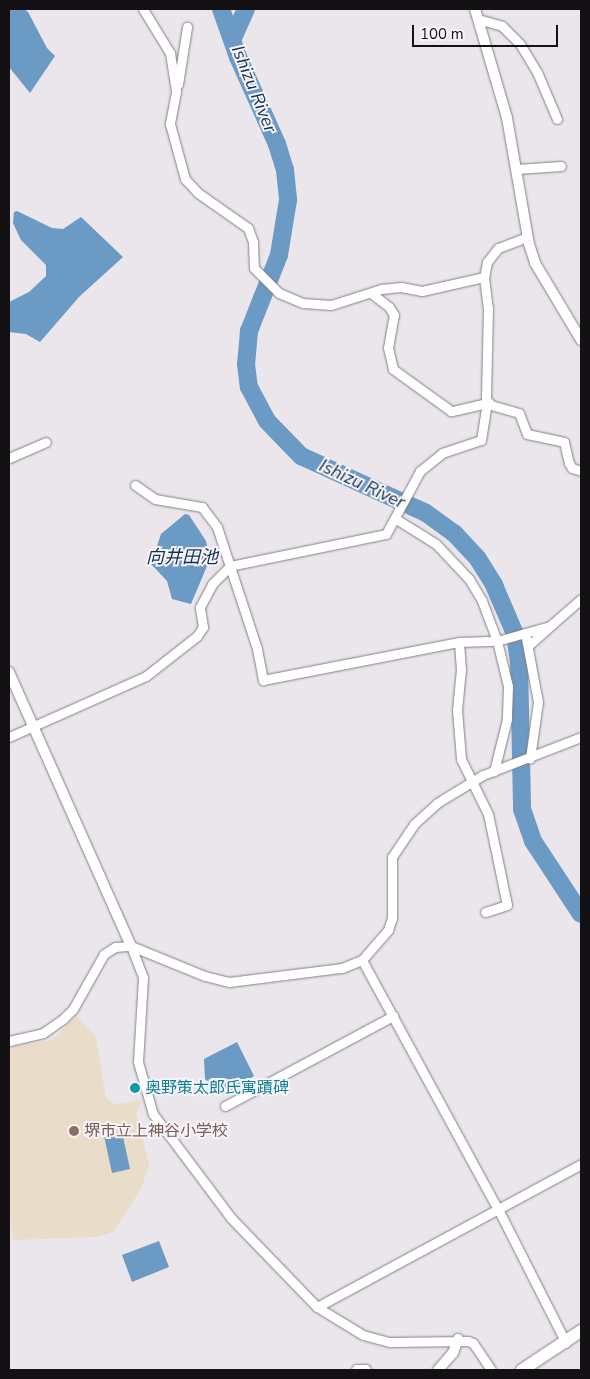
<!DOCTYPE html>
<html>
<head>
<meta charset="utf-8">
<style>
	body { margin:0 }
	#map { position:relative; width:590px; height:1379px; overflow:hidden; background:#eae6ec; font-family:"Nunito Sans","Noto Sans JP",sans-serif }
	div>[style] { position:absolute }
	.education>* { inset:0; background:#e9dcc8 }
	.water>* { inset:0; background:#6b9ac4 }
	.river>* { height:18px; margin:-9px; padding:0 9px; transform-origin:9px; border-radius:9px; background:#6b9ac4 }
	.roads { filter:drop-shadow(0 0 1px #837f84) drop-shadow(0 0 1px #837f84) }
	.minor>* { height:9px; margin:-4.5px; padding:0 4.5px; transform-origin:4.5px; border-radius:4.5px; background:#fff }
	.tertiary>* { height:10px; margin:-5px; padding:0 5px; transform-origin:5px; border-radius:5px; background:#fff }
	.secondary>* { height:12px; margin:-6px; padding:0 6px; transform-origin:6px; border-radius:6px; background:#fff }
	.dots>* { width:14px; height:14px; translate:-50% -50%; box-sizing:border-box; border:2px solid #f8f3f9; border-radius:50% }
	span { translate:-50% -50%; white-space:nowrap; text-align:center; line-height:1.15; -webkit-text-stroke:4px #f8f3f9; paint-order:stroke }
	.culture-label { font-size:16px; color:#0d838f }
	.left { translate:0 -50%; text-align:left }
	.education-label { font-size:16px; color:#785e54 }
	.water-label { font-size:18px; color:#0f3450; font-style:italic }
	.frame { position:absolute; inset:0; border:10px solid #131113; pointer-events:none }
	.scale { position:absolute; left:412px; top:25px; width:146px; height:22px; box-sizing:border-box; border:2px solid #131113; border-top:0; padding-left:6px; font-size:15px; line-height:18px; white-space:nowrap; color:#131113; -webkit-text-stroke:4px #f8f3f9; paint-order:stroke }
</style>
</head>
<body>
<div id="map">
	<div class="education">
		<i style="clip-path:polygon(77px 1016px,96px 1037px,106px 1099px,115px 1104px,133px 1102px,136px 1099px,142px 1102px,136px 1113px,149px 1164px,141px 1189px,113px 1232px,96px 1237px,13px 1240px,9px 1208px,9px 1048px,52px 1040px)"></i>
	</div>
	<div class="water">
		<i style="clip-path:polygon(9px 9px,24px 9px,28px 12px,47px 48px,55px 56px,30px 93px,9px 67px)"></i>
		<i style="clip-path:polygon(17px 211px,52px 228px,63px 229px,81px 217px,123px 257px,79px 297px,40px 342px,26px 334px,9px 332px,9px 302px,29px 292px,46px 276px,46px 265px,21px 240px,13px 223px,14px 212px)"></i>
		<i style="clip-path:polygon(185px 514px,189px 515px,206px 541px,210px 559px,191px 604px,172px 599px,167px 581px,151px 564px,161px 534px)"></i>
		<i style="clip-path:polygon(237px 1042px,254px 1076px,225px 1095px,205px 1079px,204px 1059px)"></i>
		<i style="clip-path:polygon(122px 1132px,130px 1169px,112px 1173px,104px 1136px)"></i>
		<i style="clip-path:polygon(159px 1241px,169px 1267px,132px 1282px,122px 1255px)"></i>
	</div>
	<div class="river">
		<i style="left:221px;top:9px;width:51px;rotate:70.5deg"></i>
		<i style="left:238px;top:57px;width:95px;rotate:65.9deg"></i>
		<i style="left:277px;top:144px;width:27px;rotate:73deg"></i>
		<i style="left:285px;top:170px;width:30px;rotate:84deg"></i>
		<i style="left:288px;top:200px;width:56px;rotate:99.3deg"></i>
		<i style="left:279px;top:255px;width:82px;rotate:111.5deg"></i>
		<i style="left:249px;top:331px;width:33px;rotate:95deg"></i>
		<i style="left:246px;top:364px;width:23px;rotate:83deg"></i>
		<i style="left:249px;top:387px;width:38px;rotate:62deg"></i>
		<i style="left:267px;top:421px;width:49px;rotate:45.8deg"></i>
		<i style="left:301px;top:456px;width:137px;rotate:24.5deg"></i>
		<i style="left:426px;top:513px;width:34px;rotate:36deg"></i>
		<i style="left:454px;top:533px;width:35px;rotate:47deg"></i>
		<i style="left:478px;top:559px;width:31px;rotate:58deg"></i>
		<i style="left:494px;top:585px;width:53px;rotate:66.8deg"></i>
		<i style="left:515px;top:634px;width:28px;rotate:82deg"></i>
		<i style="left:519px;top:662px;width:147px;rotate:88.8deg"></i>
		<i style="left:522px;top:809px;width:34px;rotate:71deg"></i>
		<i style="left:533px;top:841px;width:87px;rotate:56.7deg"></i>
		<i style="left:233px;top:38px;width:32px;rotate:-66deg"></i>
	</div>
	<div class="roads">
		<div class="minor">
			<i style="left:143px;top:9px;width:52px;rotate:58.5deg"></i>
			<i style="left:170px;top:53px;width:39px;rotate:81deg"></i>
			<i style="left:176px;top:92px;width:33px;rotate:101deg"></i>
			<i style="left:170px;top:124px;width:57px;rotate:74.7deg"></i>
			<i style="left:185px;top:179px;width:19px;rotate:47deg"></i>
			<i style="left:198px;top:193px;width:61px;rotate:35deg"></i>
			<i style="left:248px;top:228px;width:15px;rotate:70deg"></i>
			<i style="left:253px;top:242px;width:26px;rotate:88deg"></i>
			<i style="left:254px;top:268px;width:35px;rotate:45deg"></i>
			<i style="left:279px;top:293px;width:26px;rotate:23deg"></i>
			<i style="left:303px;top:303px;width:28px;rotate:4deg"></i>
			<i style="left:331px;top:305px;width:52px;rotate:-17.7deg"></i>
			<i style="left:381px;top:289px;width:20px;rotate:-6deg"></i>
			<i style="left:401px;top:287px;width:21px;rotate:11deg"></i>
			<i style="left:422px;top:291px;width:64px;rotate:-12.7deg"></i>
			<i style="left:478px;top:19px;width:25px;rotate:16deg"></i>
			<i style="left:502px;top:26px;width:25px;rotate:45deg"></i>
			<i style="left:520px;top:44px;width:33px;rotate:59deg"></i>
			<i style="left:537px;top:72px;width:51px;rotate:66.9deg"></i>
			<i style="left:178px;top:84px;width:58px;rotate:-81deg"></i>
			<i style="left:516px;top:169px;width:45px;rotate:-3.8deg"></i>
			<i style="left:527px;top:237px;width:31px;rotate:159deg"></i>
			<i style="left:498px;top:248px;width:18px;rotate:128deg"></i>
			<i style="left:487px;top:262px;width:15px;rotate:101deg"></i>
			<i style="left:484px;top:277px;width:31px;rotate:83deg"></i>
			<i style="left:488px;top:308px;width:91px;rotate:91.3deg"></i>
			<i style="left:486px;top:399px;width:8px;rotate:50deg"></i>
			<i style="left:491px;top:405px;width:29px;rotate:16deg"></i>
			<i style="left:519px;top:413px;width:22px;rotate:69deg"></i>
			<i style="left:527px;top:434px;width:38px;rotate:12deg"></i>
			<i style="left:564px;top:442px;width:22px;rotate:77deg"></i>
			<i style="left:569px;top:463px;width:6px;rotate:59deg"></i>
			<i style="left:572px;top:468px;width:9px;rotate:18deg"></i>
			<i style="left:9px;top:458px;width:40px;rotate:-23.4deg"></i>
			<i style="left:135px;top:485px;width:24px;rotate:35deg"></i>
			<i style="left:155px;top:499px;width:48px;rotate:9.7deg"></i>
			<i style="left:202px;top:507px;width:25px;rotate:53deg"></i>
			<i style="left:217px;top:527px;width:128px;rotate:71.8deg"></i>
			<i style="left:257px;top:649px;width:32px;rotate:79deg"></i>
			<i style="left:263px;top:680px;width:200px;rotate:-11deg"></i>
			<i style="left:459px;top:642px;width:38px;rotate:-2deg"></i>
			<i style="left:497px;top:641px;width:55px;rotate:-15.8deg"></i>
			<i style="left:550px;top:626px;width:41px;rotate:-41.1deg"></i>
			<i style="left:396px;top:519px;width:47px;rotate:32deg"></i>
			<i style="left:436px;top:544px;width:48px;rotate:46.7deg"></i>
			<i style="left:469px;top:579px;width:26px;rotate:59deg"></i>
			<i style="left:482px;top:601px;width:43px;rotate:69.4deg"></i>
			<i style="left:497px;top:641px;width:46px;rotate:76.3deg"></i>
			<i style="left:508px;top:686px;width:33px;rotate:92deg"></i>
			<i style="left:507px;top:719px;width:54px;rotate:104deg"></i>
			<i style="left:525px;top:633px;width:70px;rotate:79.3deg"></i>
			<i style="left:538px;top:702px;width:57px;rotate:98.1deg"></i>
			<i style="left:459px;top:642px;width:27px;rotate:86deg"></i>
			<i style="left:461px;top:669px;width:41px;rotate:95.6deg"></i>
			<i style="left:457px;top:710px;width:49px;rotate:85.3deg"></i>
			<i style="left:461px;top:759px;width:61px;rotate:63.9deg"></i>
			<i style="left:488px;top:814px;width:93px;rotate:78.2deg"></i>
			<i style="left:507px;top:905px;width:23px;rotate:162deg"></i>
			<i style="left:528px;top:646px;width:27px;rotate:-42deg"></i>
			<i style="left:9px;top:737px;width:150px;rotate:-24deg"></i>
			<i style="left:146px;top:676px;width:65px;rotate:-38.1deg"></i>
			<i style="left:197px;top:636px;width:11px;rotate:-56deg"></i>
			<i style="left:203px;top:627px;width:20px;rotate:-99deg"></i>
			<i style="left:200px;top:607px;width:26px;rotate:-62deg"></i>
			<i style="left:212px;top:584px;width:25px;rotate:-45deg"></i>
			<i style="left:230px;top:566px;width:159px;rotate:-11.6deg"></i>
			<i style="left:386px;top:534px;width:72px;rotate:-61.6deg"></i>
			<i style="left:420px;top:471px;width:28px;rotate:-39deg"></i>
			<i style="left:442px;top:453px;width:41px;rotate:-18.4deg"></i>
			<i style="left:481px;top:440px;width:37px;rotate:-81deg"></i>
			<i style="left:487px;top:403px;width:37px;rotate:167deg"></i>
			<i style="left:451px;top:411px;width:72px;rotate:-144.1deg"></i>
			<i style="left:393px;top:369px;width:22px;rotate:-103deg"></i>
			<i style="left:388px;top:348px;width:34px;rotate:-80deg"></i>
			<i style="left:394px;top:315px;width:9px;rotate:-122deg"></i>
			<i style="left:389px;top:307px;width:23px;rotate:-142deg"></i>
			<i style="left:131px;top:946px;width:34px;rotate:69deg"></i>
			<i style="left:143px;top:978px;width:84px;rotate:93.4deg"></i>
			<i style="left:138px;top:1062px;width:54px;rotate:73.9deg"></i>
			<i style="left:153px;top:1114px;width:130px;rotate:53.1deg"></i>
			<i style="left:231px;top:1218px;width:124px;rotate:46deg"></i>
			<i style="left:317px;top:1307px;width:54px;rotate:31.3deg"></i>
			<i style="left:363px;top:1335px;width:28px;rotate:15deg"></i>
			<i style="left:390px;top:1342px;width:78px;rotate:-0.7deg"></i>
			<i style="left:468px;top:1341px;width:5px;rotate:22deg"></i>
			<i style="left:473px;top:1343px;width:32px;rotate:56deg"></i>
			<i style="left:362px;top:960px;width:284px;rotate:61.4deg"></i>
			<i style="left:498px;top:1209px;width:150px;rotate:63.1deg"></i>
			<i style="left:9px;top:1041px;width:35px;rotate:-13deg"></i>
			<i style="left:43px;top:1033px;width:24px;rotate:-35deg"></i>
			<i style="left:63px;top:1019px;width:14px;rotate:-45deg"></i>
			<i style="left:73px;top:1009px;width:63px;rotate:-60.6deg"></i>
			<i style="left:104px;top:954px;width:13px;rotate:-32deg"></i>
			<i style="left:115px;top:947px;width:16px;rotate:-4deg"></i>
			<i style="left:131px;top:946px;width:80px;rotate:22.1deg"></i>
			<i style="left:205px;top:976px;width:25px;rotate:14deg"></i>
			<i style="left:229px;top:982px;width:114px;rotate:-7.1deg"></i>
			<i style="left:342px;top:968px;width:22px;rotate:-22deg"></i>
			<i style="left:362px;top:960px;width:40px;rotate:-49deg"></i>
			<i style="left:388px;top:930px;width:13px;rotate:-72deg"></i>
			<i style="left:392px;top:918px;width:61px;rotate:-90deg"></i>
			<i style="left:392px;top:857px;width:40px;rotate:-56deg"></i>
			<i style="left:414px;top:824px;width:31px;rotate:-42deg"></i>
			<i style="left:437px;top:803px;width:54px;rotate:-31.3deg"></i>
			<i style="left:483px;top:775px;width:105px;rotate:-21.2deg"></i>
			<i style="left:225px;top:1106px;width:191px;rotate:-28.2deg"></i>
			<i style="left:317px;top:1307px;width:300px;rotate:-28.4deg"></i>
		</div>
		<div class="tertiary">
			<i style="left:475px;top:9px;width:114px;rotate:73.6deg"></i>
			<i style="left:507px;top:118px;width:128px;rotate:80.1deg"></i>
			<i style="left:529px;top:244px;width:20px;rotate:72deg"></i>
			<i style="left:535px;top:263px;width:90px;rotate:59.1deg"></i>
			<i style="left:9px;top:672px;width:300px;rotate:66deg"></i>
			<i style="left:357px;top:1370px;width:9px"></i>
			<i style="left:438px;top:1370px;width:23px;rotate:-49deg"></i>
			<i style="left:453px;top:1353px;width:15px;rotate:-70deg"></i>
		</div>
		<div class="secondary">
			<i style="left:522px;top:1370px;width:71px;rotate:-33.5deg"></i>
		</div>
	</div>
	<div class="dots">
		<i style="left:135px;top:1088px;background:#0f9aa8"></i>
		<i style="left:74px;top:1131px;background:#8d6e63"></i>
	</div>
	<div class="culture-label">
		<span class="left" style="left:145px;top:1088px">奥野策太郎氏寓蹟碑</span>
	</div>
	<div class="education-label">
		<span class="left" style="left:84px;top:1131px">堺市立上神谷小学校</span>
	</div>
	<div class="water-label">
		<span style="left:254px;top:89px;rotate:68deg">Ishizu River</span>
		<span style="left:362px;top:484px;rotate:25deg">Ishizu River</span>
		<span style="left:182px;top:557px">向井田池</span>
	</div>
	<div class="frame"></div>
	<div class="scale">100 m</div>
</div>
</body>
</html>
